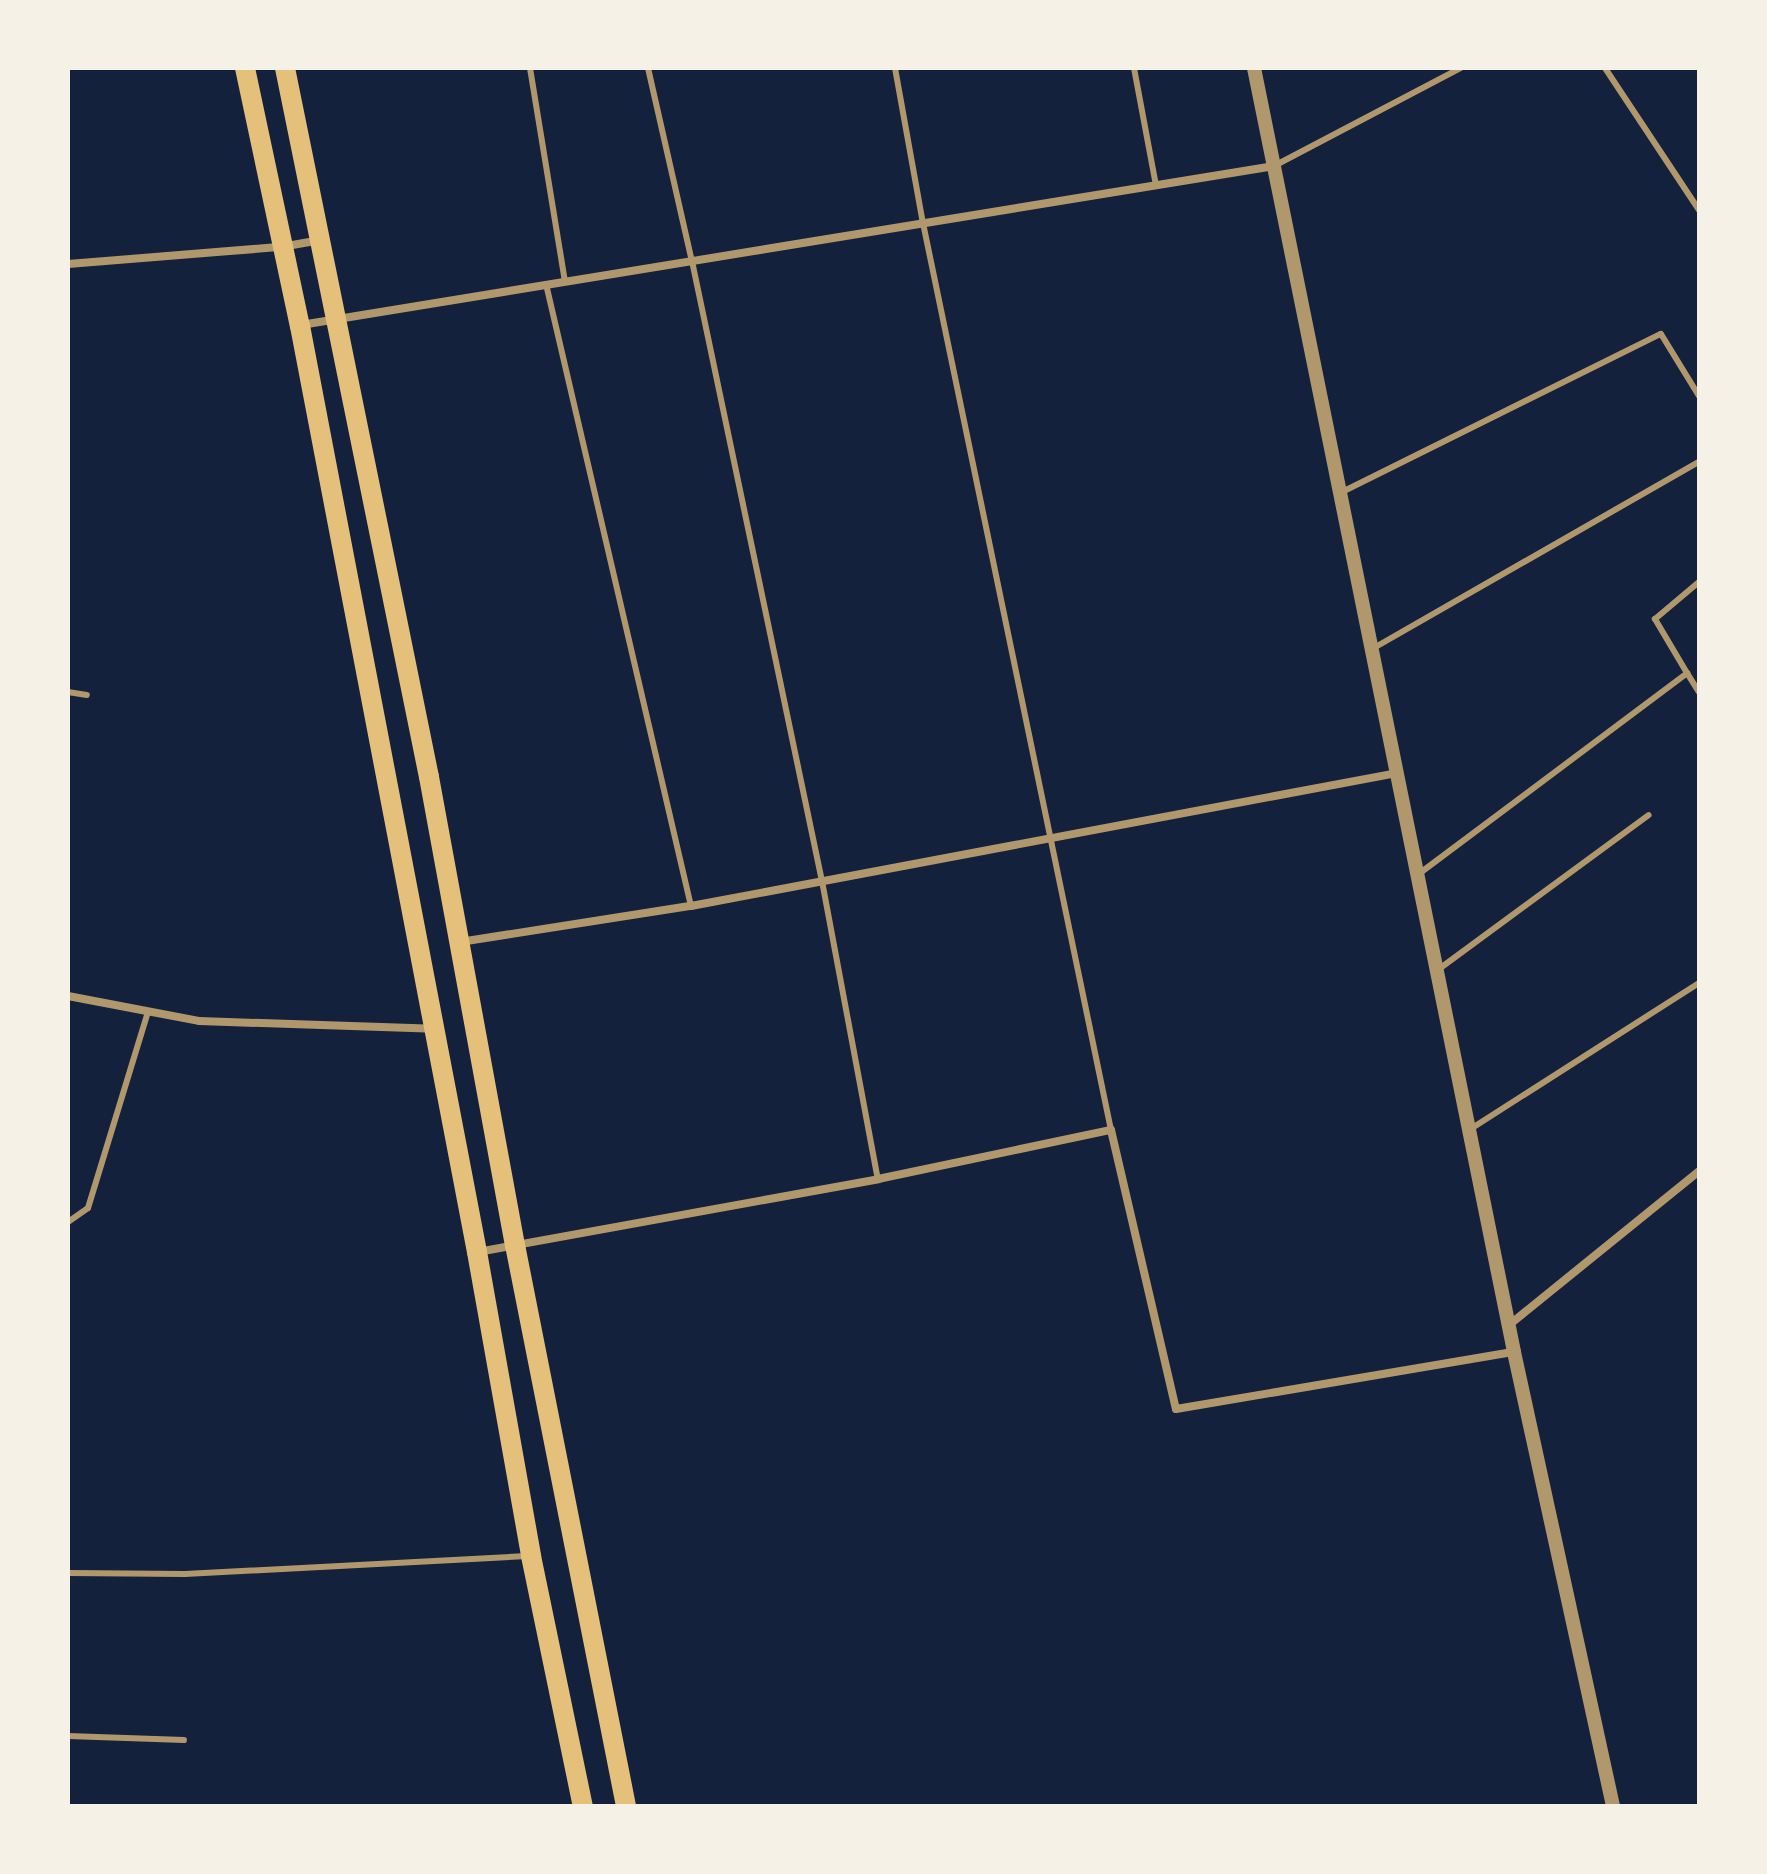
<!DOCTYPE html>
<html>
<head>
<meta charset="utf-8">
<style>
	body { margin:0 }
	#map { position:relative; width:1767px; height:1874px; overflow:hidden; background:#14213d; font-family:"DejaVu Sans",sans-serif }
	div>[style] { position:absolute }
	.service>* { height:6px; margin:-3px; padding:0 3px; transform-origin:3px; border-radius:3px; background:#b1986c }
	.minor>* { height:8px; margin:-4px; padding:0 4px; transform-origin:4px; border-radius:4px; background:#b1986c }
	.tertiary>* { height:14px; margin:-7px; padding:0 7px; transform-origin:7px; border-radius:7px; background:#b1986c }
	.primary>* { height:20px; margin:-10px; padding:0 10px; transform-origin:10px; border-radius:10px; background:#e5c07b }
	span { translate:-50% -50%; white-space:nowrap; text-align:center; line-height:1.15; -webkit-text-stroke:6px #f6f1e7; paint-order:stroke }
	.frame { position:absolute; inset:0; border:70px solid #f6f1e7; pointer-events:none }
</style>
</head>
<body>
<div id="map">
	<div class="service">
		<i style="left:530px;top:68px;width:216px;rotate:80.7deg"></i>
		<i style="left:648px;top:68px;width:198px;rotate:77.2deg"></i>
		<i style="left:692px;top:261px;width:633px;rotate:78.16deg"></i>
		<i style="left:822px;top:881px;width:303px;rotate:79.4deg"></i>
		<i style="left:895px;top:68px;width:158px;rotate:79.8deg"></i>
		<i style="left:923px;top:223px;width:926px;rotate:78.29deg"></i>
		<i style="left:1134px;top:68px;width:119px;rotate:79.4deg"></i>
		<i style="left:1605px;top:68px;width:170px;rotate:56.5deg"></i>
		<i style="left:1274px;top:166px;width:211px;rotate:-27.7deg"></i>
		<i style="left:546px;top:284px;width:639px;rotate:76.88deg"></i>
		<i style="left:1340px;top:493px;width:358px;rotate:-26.4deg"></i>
		<i style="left:1661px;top:334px;width:73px;rotate:58.5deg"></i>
		<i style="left:1372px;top:649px;width:377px;rotate:-29.8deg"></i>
		<i style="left:1687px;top:673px;width:22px;rotate:58deg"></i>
		<i style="left:68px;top:692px;width:19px;rotate:9deg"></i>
		<i style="left:1420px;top:873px;width:334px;rotate:-36.8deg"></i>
		<i style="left:1687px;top:673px;width:63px;rotate:-120.7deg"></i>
		<i style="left:1655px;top:619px;width:57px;rotate:-40.1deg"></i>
		<i style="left:1439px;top:969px;width:260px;rotate:-36.3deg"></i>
		<i style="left:1469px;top:1130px;width:273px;rotate:-32.6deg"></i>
		<i style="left:68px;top:1222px;width:24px;rotate:-35deg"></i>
		<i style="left:88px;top:1208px;width:205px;rotate:-73deg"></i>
		<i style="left:68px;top:1573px;width:117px;rotate:0.5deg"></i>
		<i style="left:185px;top:1574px;width:342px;rotate:-3deg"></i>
		<i style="left:68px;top:1736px;width:116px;rotate:2deg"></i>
	</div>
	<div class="minor">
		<i style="left:68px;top:264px;width:214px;rotate:-4.6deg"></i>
		<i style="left:281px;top:247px;width:39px;rotate:-10deg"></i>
		<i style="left:301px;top:325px;width:986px;rotate:-9.28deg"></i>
		<i style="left:460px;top:942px;width:234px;rotate:-8.9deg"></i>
		<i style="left:691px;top:906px;width:718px;rotate:-10.67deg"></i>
		<i style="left:68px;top:996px;width:133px;rotate:10.8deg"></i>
		<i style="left:199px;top:1021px;width:235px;rotate:1.9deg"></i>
		<i style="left:478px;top:1252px;width:407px;rotate:-10.3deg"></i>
		<i style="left:878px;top:1179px;width:238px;rotate:-11.9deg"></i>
		<i style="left:1111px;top:1130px;width:286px;rotate:76.9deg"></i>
		<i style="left:1176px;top:1409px;width:343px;rotate:-9.6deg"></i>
		<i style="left:1509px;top:1325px;width:245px;rotate:-39deg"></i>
	</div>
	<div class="tertiary">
		<i style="left:1254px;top:68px;width:1310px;rotate:78.55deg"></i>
		<i style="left:1514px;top:1352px;width:465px;rotate:77.7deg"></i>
	</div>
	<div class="primary">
		<i style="left:245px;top:68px;width:264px;rotate:78deg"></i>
		<i style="left:300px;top:326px;width:943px;rotate:79.18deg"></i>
		<i style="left:477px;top:1252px;width:309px;rotate:79.9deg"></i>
		<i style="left:531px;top:1556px;width:255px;rotate:78.3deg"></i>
		<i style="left:285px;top:68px;width:723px;rotate:78.52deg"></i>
		<i style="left:429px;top:777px;width:476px;rotate:79.6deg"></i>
		<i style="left:515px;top:1245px;width:572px;rotate:78.81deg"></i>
	</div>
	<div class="frame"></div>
</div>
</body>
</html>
